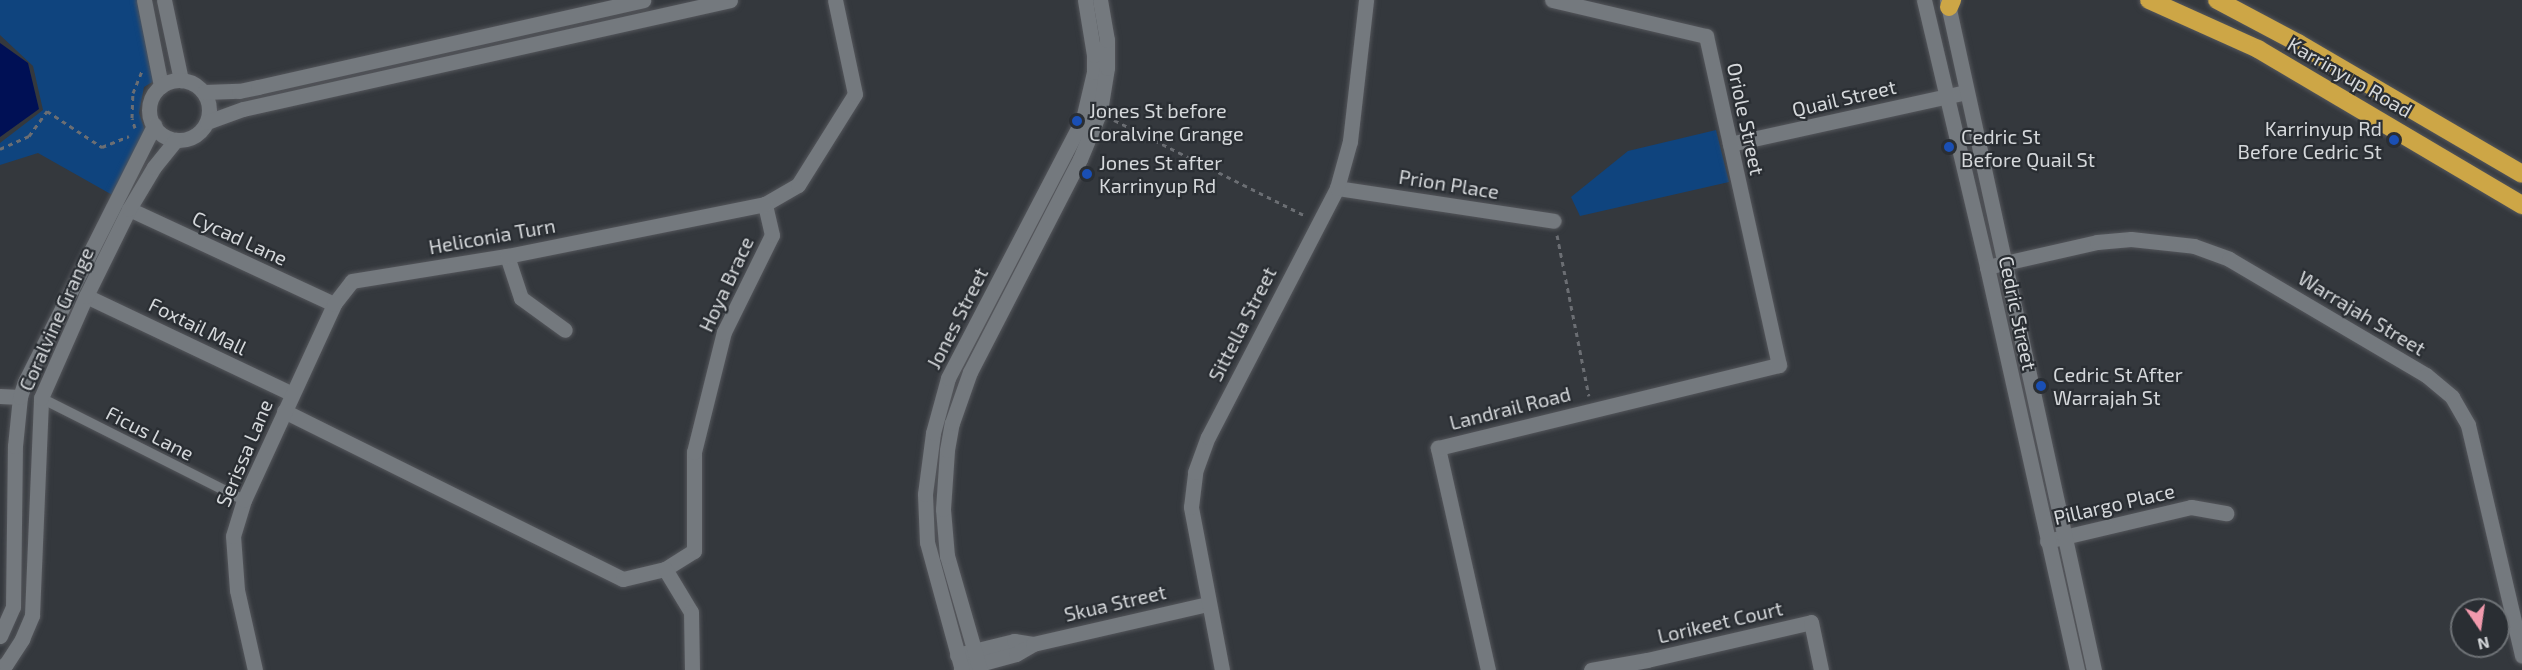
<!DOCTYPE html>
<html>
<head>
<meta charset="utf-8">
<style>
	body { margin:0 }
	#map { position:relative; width:2522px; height:670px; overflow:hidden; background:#34383d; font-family:"Exo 2",sans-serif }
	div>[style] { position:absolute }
	.green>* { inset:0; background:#0f447e }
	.water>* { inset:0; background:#001055 }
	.path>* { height:3px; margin-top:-1.5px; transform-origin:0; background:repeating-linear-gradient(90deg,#6b6e73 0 4.5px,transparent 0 9px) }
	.roads { filter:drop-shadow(0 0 2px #54565b) drop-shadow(0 0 2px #54565b) }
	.lane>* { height:10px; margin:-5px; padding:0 5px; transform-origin:5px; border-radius:5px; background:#74797e }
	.street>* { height:15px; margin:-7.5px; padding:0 7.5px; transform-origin:7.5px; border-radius:7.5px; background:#74797e }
	.secondary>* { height:15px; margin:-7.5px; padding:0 7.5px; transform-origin:7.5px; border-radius:7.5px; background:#74797e }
	.secondary>.ring { margin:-7.5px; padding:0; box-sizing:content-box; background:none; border:15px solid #74797e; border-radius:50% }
	.highway>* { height:18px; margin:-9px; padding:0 9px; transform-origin:9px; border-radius:9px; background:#cda646 }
	.dots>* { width:16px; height:16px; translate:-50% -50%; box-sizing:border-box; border:3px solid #2a2e33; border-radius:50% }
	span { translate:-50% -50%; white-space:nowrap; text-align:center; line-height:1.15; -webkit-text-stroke:4.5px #2a2e33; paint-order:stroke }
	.street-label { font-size:20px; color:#d5d8db }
	.poi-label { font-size:20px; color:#d5d8db }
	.left { translate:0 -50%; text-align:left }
	.right { translate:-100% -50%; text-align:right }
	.north { position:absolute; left:2450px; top:598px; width:60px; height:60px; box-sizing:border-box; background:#2a2e33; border:2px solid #6e7276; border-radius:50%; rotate:167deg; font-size:16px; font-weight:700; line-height:24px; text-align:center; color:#d5d8db }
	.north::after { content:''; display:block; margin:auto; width:21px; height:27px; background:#f29aad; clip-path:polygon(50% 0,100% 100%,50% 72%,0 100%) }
</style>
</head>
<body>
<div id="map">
	<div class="green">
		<i style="clip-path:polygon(0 0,145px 0,166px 74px,144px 87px,139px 113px,151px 148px,123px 201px,38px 153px,0 165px,0 143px,43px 110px,33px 66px,0 35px)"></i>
		<i style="clip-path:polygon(1716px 130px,1729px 182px,1580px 216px,1571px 197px,1628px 151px)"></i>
	</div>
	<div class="water">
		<i style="clip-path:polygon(0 43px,28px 63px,39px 109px,0 137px)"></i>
	</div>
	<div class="path">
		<i style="left:1114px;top:120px;width:212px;rotate:26.6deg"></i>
		<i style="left:135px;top:128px;width:10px;rotate:-107deg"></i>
		<i style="left:132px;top:118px;width:25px;rotate:-88deg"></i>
		<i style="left:133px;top:93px;width:24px;rotate:-68deg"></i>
		<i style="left:0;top:149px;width:32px;rotate:-24deg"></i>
		<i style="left:29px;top:136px;width:31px;rotate:-54deg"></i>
		<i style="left:47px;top:111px;width:66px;rotate:33.2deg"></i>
		<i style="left:102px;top:147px;width:29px;rotate:-22deg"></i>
		<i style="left:1557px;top:235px;width:164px;rotate:78.8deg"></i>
	</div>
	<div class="roads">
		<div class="lane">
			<i style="left:41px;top:398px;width:227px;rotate:26.7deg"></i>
		</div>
		<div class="street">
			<i style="left:144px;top:0;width:88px;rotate:78.8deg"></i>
			<i style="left:164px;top:0;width:82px;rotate:78deg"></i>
			<i style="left:1730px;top:144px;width:242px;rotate:-12.4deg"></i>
			<i style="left:1337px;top:188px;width:219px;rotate:8.6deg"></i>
			<i style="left:129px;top:209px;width:226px;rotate:24.9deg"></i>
			<i style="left:507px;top:256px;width:44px;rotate:71.6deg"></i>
			<i style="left:521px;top:298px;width:54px;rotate:36deg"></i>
			<i style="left:1987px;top:267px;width:113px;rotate:-12.8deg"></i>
			<i style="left:2097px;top:242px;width:34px;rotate:-5deg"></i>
			<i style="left:2131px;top:239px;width:63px;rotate:6.3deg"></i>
			<i style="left:2194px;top:246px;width:37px;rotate:20deg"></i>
			<i style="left:2229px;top:259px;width:229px;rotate:30.5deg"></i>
			<i style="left:2426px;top:375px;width:34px;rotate:40deg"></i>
			<i style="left:2452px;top:397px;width:32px;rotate:60deg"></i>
			<i style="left:2468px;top:425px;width:237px;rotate:76.8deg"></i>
			<i style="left:86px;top:296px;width:228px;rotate:25.4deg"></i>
			<i style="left:0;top:396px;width:20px;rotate:3deg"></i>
			<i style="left:284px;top:411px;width:378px;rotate:26.4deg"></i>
			<i style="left:623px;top:579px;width:43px;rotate:-13.4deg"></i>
			<i style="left:665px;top:569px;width:34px;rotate:-32deg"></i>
			<i style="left:694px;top:551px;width:99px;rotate:-90deg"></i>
			<i style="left:694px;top:452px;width:124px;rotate:-76deg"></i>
			<i style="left:724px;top:332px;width:108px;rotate:-63.7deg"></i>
			<i style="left:772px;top:235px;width:32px;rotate:-103deg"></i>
			<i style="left:765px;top:204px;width:38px;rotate:-30deg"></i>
			<i style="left:798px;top:185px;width:107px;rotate:-57.9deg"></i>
			<i style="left:855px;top:94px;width:96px;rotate:-102deg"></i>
			<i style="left:2047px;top:541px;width:148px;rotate:-13.3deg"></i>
			<i style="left:2191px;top:507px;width:36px;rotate:10deg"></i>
			<i style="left:665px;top:569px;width:50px;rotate:58.8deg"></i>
			<i style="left:691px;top:612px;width:58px;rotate:89deg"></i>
			<i style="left:957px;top:655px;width:59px;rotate:-13.8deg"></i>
			<i style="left:1014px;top:641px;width:19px;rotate:9deg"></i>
			<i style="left:961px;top:669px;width:57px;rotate:-15.3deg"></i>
			<i style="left:1016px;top:654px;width:20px;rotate:-30deg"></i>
			<i style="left:1033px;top:644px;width:179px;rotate:-12.9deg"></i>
			<i style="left:255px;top:670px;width:82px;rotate:-102.7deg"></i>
			<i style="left:237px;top:590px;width:54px;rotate:-94.2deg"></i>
			<i style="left:233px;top:536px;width:38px;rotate:-73deg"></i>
			<i style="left:244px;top:500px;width:216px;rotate:-65.3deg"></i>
			<i style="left:334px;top:304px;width:29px;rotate:-52deg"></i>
			<i style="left:352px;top:281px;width:157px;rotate:-9.2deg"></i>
			<i style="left:507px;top:256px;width:263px;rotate:-11.4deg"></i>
			<i style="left:1222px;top:670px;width:166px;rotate:-100.8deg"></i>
			<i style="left:1191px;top:507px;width:35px;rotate:-83deg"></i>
			<i style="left:1195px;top:472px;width:37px;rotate:-70deg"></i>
			<i style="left:1208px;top:437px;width:280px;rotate:-62.6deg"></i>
			<i style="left:1337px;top:188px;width:49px;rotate:-74.5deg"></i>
			<i style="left:1350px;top:141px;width:142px;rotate:-83.5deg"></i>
			<i style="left:1488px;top:670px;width:228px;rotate:-102.7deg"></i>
			<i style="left:1438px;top:448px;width:351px;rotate:-13.7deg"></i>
			<i style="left:1779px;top:365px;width:337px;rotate:-102.5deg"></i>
			<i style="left:1706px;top:36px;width:158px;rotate:-166.8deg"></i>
			<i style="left:1591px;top:670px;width:57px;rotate:-10.1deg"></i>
			<i style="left:1647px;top:660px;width:168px;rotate:-13deg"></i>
			<i style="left:1811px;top:622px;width:49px;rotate:78.2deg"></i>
		</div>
		<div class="secondary">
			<i style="left:1924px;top:0;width:274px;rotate:76.7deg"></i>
			<i style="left:1987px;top:267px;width:413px;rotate:77.4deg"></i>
			<i style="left:1947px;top:0;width:686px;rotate:77.63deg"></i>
			<i class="ring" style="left:149px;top:80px;width:45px;height:45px"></i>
			<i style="left:204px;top:92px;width:35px;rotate:-2deg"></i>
			<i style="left:239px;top:91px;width:19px;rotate:-12deg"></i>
			<i style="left:258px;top:87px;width:395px;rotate:-12.7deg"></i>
			<i style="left:207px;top:122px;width:38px;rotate:-20deg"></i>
			<i style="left:243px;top:109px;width:499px;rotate:-12.6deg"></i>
			<i style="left:0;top:636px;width:32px;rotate:-66deg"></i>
			<i style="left:13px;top:607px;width:161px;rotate:-89.3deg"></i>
			<i style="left:15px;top:446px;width:49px;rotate:-84.2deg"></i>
			<i style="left:20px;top:397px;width:16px;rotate:-72deg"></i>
			<i style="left:25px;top:382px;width:288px;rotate:-63.3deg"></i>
			<i style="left:0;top:668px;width:7px;rotate:-34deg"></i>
			<i style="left:6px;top:664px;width:30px;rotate:-57deg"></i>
			<i style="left:22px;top:639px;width:26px;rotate:-67deg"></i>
			<i style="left:32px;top:615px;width:217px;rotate:-87.6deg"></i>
			<i style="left:41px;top:398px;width:111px;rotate:-66.2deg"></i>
			<i style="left:86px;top:296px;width:97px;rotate:-63.7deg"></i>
			<i style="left:129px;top:209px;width:49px;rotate:-59.2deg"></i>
			<i style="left:154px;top:167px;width:35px;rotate:-51deg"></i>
			<i style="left:962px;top:670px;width:133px;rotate:-105.3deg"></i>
			<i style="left:927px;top:542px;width:48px;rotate:-92.4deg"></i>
			<i style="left:925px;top:494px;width:62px;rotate:-82.5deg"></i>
			<i style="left:933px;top:433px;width:57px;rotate:-74.7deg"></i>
			<i style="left:948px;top:378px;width:292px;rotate:-62.5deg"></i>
			<i style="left:1083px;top:119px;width:48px;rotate:-76.8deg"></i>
			<i style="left:1094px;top:72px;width:17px;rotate:-90deg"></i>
			<i style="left:1094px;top:55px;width:56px;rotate:-99.3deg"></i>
			<i style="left:980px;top:670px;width:119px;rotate:-106.1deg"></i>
			<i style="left:947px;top:556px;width:47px;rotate:-94.9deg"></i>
			<i style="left:943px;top:509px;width:59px;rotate:-86.1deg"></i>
			<i style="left:947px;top:450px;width:27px;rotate:-80deg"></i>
			<i style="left:952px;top:423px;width:54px;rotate:-70.6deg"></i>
			<i style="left:970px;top:372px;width:240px;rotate:-62.7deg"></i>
			<i style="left:1080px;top:159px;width:52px;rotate:-67.4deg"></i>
			<i style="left:1100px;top:111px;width:44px;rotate:-80.8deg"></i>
			<i style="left:1107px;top:68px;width:28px;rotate:-90deg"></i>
			<i style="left:1107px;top:40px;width:41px;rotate:-99.9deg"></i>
		</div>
		<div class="highway">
			<i style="left:2149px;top:0;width:120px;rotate:24.2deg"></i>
			<i style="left:2258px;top:49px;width:307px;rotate:30.6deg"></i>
			<i style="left:2217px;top:0;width:92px;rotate:28deg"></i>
			<i style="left:2298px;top:43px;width:259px;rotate:30.3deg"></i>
			<i style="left:1949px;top:7px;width:8px;rotate:-67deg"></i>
		</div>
	</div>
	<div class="dots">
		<i style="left:1077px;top:121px;background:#1a4fb4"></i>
		<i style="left:2394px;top:140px;background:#1a4fb4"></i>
		<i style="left:1949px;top:147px;background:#1a4fb4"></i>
		<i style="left:1087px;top:174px;background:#1a4fb4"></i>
		<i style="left:2041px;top:386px;background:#1a4fb4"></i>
	</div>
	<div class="street-label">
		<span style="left:2350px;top:77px;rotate:30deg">Karrinyup Road</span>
		<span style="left:1844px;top:98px;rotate:-13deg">Quail Street</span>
		<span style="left:1746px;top:119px;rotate:78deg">Oriole Street</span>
		<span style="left:1449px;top:184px;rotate:9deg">Prion Place</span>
		<span style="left:492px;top:236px;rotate:-10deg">Heliconia Turn</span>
		<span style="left:240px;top:238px;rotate:25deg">Cycad Lane</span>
		<span style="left:726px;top:284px;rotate:-65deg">Hoya Brace</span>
		<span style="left:2018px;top:313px;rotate:78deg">Cedric Street</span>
		<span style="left:2362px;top:313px;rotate:31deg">Warrajah Street</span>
		<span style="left:957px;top:318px;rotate:-63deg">Jones Street</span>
		<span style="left:56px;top:319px;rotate:-66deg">Coralvine Grange</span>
		<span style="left:1242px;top:324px;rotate:-63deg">Sittella Street</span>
		<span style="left:198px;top:326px;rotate:26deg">Foxtail Mall</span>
		<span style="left:1510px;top:408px;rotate:-14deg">Landrail Road</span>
		<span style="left:150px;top:433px;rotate:27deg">Ficus Lane</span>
		<span style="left:244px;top:453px;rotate:-67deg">Serissa Lane</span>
		<span style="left:2114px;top:504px;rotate:-13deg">Pillargo Place</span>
		<span style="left:1115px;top:603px;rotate:-13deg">Skua Street</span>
		<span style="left:1720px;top:622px;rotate:-13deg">Lorikeet Court</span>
	</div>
	<div class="poi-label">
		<span class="left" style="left:1089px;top:122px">Jones St before<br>Coralvine Grange</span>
		<span class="right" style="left:2382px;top:140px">Karrinyup Rd<br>Before Cedric St</span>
		<span class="left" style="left:1961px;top:148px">Cedric St<br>Before Quail St</span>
		<span class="left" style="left:1099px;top:174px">Jones St after<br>Karrinyup Rd</span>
		<span class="left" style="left:2053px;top:386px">Cedric St After<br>Warrajah St</span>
	</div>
	<div class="north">N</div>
</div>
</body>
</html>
